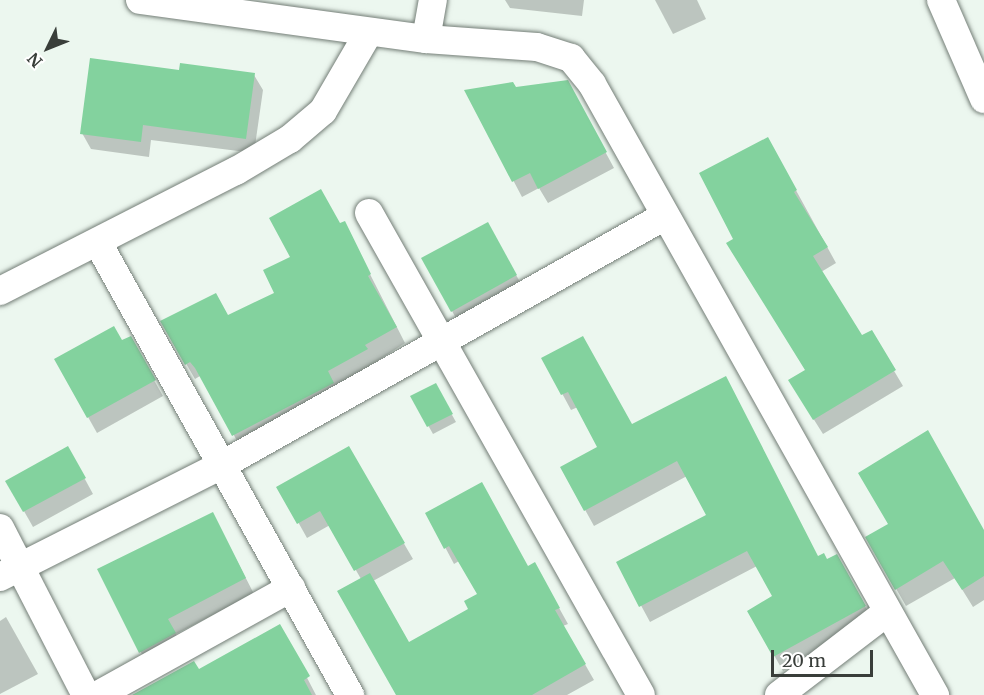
<!DOCTYPE html>
<html>
<head>
<meta charset="utf-8">
<style>
	body { margin:0 }
	#map { position:relative; width:984px; height:695px; overflow:hidden; background:#ecf7ef; font-family:Merriweather,serif }
	div>[style] { position:absolute }
	.shadow>* { inset:0; background:#0003 }
	.building>* { inset:0; background:#83d29e }
	.roads { filter:drop-shadow(0 0 2px #747e77) drop-shadow(0 0 2px #747e77) }
	.minor>* { height:28px; margin:-14px; padding:0 14px; transform-origin:14px; border-radius:14px; background:#fff }
	span { translate:-50% -50%; white-space:nowrap; text-align:center; line-height:1.15; -webkit-text-stroke:4.5px #fff; paint-order:stroke }
	.north { position:absolute; left:18px; top:18px; width:60px; height:60px; -webkit-text-stroke:4px #fff; paint-order:stroke; rotate:227deg; font-size:16px; font-weight:700; line-height:24px; text-align:center; color:#393e3a }
	.north::after { content:''; display:block; margin:auto; width:21px; height:27px; background:#393e3a; clip-path:polygon(50% 0,100% 100%,50% 72%,0 100%) }
	.scale { position:absolute; left:771px; top:650px; width:102px; height:27px; box-sizing:border-box; border:3px solid #393e3a; border-top:0; padding-left:8px; font-size:18px; line-height:21px; white-space:nowrap; color:#393e3a; -webkit-text-stroke:4px #fff; paint-order:stroke }
</style>
</head>
<body>
<div id="map">
	<div class="shadow">
		<i style="clip-path:polygon(505px 0,584px 0,582px 16px,510px 8px)"></i>
		<i style="clip-path:polygon(655px 0,697px 0,706px 19px,673px 34px)"></i>
		<i style="clip-path:polygon(181px 71px,254px 75px,263px 90px,254px 153px,151px 140px,149px 157px,91px 149px,82px 133px)"></i>
		<i style="clip-path:polygon(466px 91px,576px 98px,614px 168px,548px 203px,539px 188px,522px 197px)"></i>
		<i style="clip-path:polygon(776px 154px,836px 263px,821px 272px,862px 337px,871px 332px,903px 386px,823px 434px,799px 396px,806px 371px,735px 239px)"></i>
		<i style="clip-path:polygon(344px 223px,405px 343px,242px 450px,205px 382px,200px 376px,195px 379px,162px 322px,228px 316px,276px 294px,293px 257px)"></i>
		<i style="clip-path:polygon(496px 239px,525px 291px,461px 327px,452px 311px)"></i>
		<i style="clip-path:polygon(130px 338px,163px 396px,97px 433px,56px 360px)"></i>
		<i style="clip-path:polygon(543px 358px,632px 426px,818px 557px,827px 561px,836px 556px,874px 622px,783px 671px,749px 611px,775px 597px,757px 566px,650px 622px,618px 563px,708px 516px,687px 476px,594px 526px,562px 468px,599px 448px,578px 407px,571px 410px)"></i>
		<i style="clip-path:polygon(435px 385px,456px 422px,433px 434px,412px 397px)"></i>
		<i style="clip-path:polygon(68px 448px,93px 494px,33px 527px,7px 481px)"></i>
		<i style="clip-path:polygon(348px 448px,413px 559px,373px 581px,409px 644px,470px 610px,479px 594px,459px 561px,454px 564px,427px 513px,543px 579px,568px 624px,563px 626px,594px 680px,567px 695px,398px 695px,361px 579px,330px 525px,307px 538px,279px 488px)"></i>
		<i style="clip-path:polygon(213px 514px,254px 594px,176px 634px,184px 649px,149px 668px,99px 570px)"></i>
		<i style="clip-path:polygon(984px 532px,984px 600px,973px 607px,955px 578px,906px 606px,867px 538px)"></i>
		<i style="clip-path:polygon(6px 617px,38px 674px,0 694px,0 621px)"></i>
		<i style="clip-path:polygon(280px 626px,316px 695px,135px 695px,198px 671px)"></i>
	</div>
	<div class="building">
		<i style="clip-path:polygon(90px 58px,179px 70px,180px 63px,255px 73px,246px 139px,143px 125px,141px 142px,80px 134px)"></i>
		<i style="clip-path:polygon(568px 80px,607px 152px,538px 189px,530px 173px,512px 182px,464px 90px,513px 82px,516px 87px)"></i>
		<i style="clip-path:polygon(768px 137px,797px 190px,794px 192px,828px 247px,813px 256px,862px 335px,872px 330px,896px 370px,813px 420px,788px 380px,805px 370px,726px 243px,733px 239px,699px 173px)"></i>
		<i style="clip-path:polygon(321px 189px,340px 223px,345px 221px,371px 274px,368px 276px,397px 327px,365px 345px,368px 349px,328px 371px,334px 383px,232px 436px,195px 368px,190px 362px,185px 365px,160px 321px,216px 293px,228px 315px,274px 293px,263px 270px,290px 257px,269px 218px)"></i>
		<i style="clip-path:polygon(488px 222px,517px 275px,451px 312px,421px 258px)"></i>
		<i style="clip-path:polygon(114px 326px,122px 340px,131px 336px,156px 380px,87px 418px,54px 359px)"></i>
		<i style="clip-path:polygon(583px 336px,632px 424px,726px 376px,818px 556px,824px 553px,827px 559px,837px 554px,866px 606px,773px 657px,747px 611px,772px 596px,747px 551px,639px 607px,616px 562px,706px 515px,677px 461px,584px 511px,560px 467px,597px 447px,568px 392px,561px 395px,541px 358px)"></i>
		<i style="clip-path:polygon(436px 383px,453px 414px,427px 427px,410px 396px)"></i>
		<i style="clip-path:polygon(928px 430px,984px 530px,984px 576px,962px 590px,943px 561px,895px 590px,865px 537px,888px 524px,858px 473px)"></i>
		<i style="clip-path:polygon(68px 446px,86px 478px,23px 512px,5px 481px)"></i>
		<i style="clip-path:polygon(349px 446px,405px 543px,354px 571px,320px 511px,297px 524px,276px 487px)"></i>
		<i style="clip-path:polygon(482px 482px,528px 566px,535px 562px,560px 608px,555px 610px,586px 664px,532px 695px,396px 695px,337px 591px,370px 573px,409px 642px,468px 609px,464px 601px,477px 594px,449px 546px,444px 549px,425px 513px)"></i>
		<i style="clip-path:polygon(213px 512px,246px 578px,168px 619px,176px 633px,139px 653px,97px 569px)"></i>
		<i style="clip-path:polygon(280px 624px,310px 676px,304px 680px,312px 695px,132px 695px,194px 661px,199px 669px)"></i>
	</div>
	<div class="roads">
		<div class="minor">
			<i style="left:140px;top:0;width:289px;rotate:7.8deg"></i>
			<i style="left:426px;top:39px;width:111px;rotate:4.1deg"></i>
			<i style="left:537px;top:47px;width:36px;rotate:18deg"></i>
			<i style="left:571px;top:58px;width:33px;rotate:51deg"></i>
			<i style="left:592px;top:84px;width:701px;rotate:60.69deg"></i>
			<i style="left:941px;top:0;width:108px;rotate:66.5deg"></i>
			<i style="left:426px;top:39px;width:40px;rotate:-80deg"></i>
			<i style="left:369px;top:213px;width:553px;rotate:60.56deg"></i>
			<i style="left:98px;top:243px;width:518px;rotate:60.86deg"></i>
			<i style="left:0;top:291px;width:265px;rotate:-27deg"></i>
			<i style="left:236px;top:171px;width:63px;rotate:-30.7deg"></i>
			<i style="left:290px;top:139px;width:43px;rotate:-40.3deg"></i>
			<i style="left:323px;top:111px;width:91px;rotate:-59.8deg"></i>
			<i style="left:0;top:528px;width:188px;rotate:62.8deg"></i>
			<i style="left:0;top:577px;width:249px;rotate:-26.8deg"></i>
			<i style="left:222px;top:465px;width:508px;rotate:-29.34deg"></i>
			<i style="left:98px;top:695px;width:221px;rotate:-29deg"></i>
			<i style="left:779px;top:695px;width:135px;rotate:-37.5deg"></i>
		</div>
	</div>
	<div class="north">N</div>
	<div class="scale">20 m</div>
</div>
</body>
</html>
